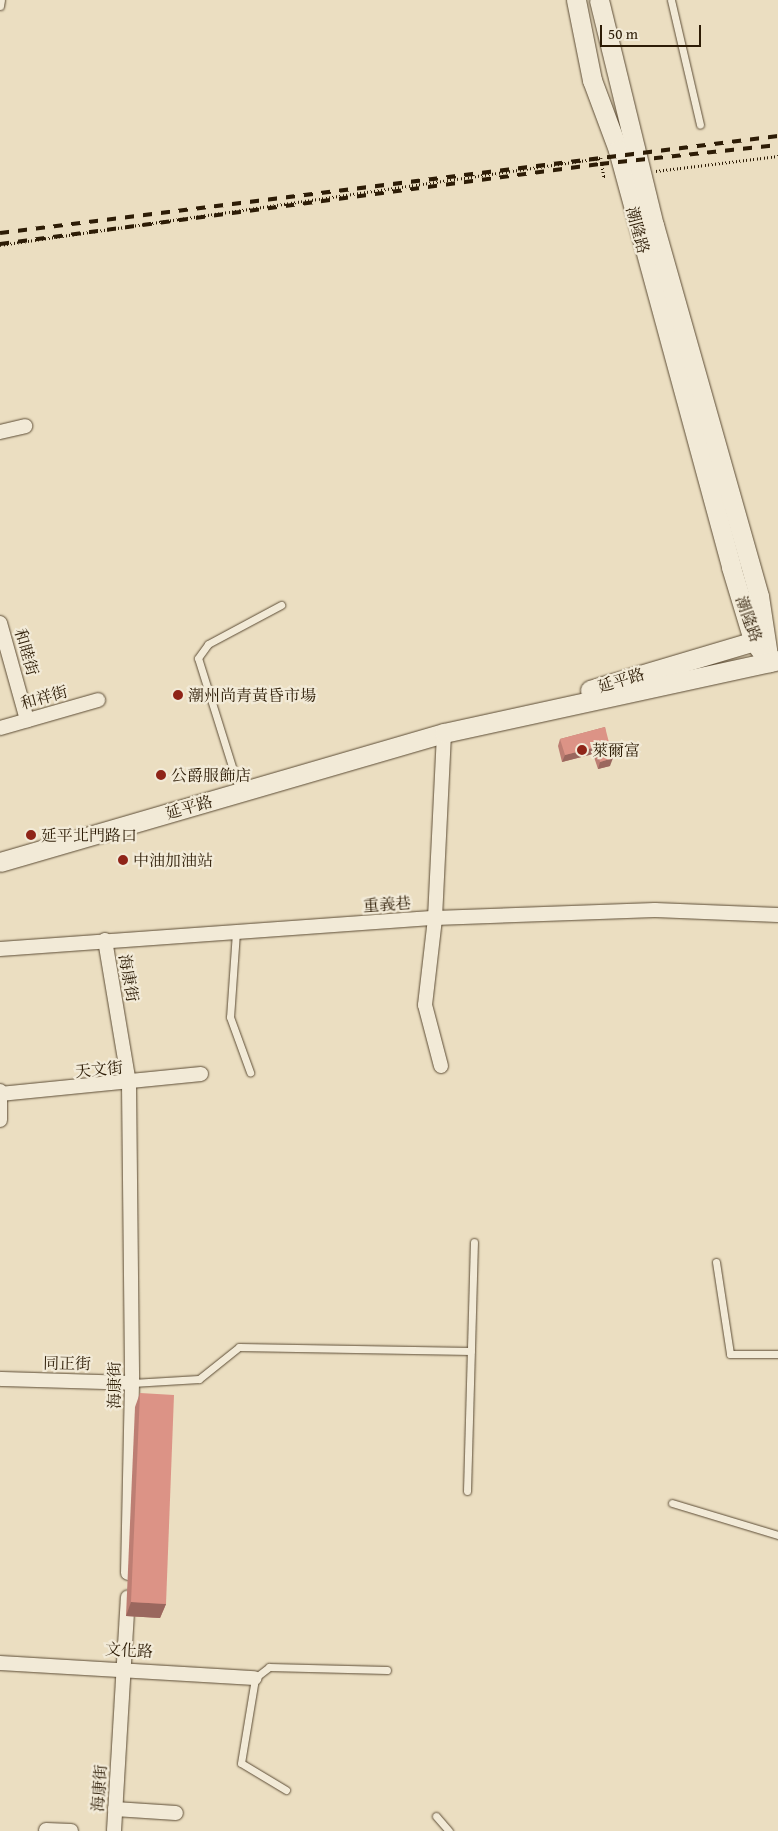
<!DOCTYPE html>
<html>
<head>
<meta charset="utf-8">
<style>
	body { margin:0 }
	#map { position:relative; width:778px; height:1831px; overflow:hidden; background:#ebdec1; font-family:"Gentium Book Plus","Noto Serif TC",serif }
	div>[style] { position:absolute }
	.path>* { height:2.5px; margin-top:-1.25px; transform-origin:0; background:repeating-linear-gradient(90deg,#2d1c06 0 1px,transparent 0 3.5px) }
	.roads { filter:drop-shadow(0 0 1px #5c4c35) drop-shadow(0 0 1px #5c4c35) }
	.lane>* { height:7px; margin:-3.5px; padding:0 3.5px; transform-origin:3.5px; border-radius:3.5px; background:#f2ead7 }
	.street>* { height:14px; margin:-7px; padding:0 7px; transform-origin:7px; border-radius:7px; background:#f2ead7 }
	.secondary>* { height:19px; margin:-9.5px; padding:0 9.5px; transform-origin:9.5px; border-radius:9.5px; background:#f2ead7 }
	.rail>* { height:4px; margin-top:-2px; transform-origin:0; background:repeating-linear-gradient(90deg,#2d1c06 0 9px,transparent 0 18px) }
	.wall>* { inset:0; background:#bd7e73 }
	.shaded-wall>* { inset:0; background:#9a675e }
	.building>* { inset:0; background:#dc9386 }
	.dots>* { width:14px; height:14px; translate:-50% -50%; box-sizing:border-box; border:2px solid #f2ead7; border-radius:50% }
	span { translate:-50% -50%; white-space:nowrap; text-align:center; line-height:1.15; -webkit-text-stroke:4.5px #f2ead7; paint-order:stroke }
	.street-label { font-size:16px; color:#2d1c06 }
	.poi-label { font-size:16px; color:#2d1c06 }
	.left { translate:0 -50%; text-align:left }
	.scale { position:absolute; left:600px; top:25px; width:101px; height:22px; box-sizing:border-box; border:2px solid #2d1c06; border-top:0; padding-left:6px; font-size:15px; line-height:18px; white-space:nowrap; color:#2d1c06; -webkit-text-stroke:4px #f2ead7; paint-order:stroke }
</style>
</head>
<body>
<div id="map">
	<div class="path">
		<i style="left:656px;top:171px;width:123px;rotate:-7deg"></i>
		<i style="left:0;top:245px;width:607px;rotate:-8.24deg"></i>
		<i style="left:601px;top:158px;width:19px;rotate:81deg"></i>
		<i style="left:604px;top:177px;width:4px"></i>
	</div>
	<div class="roads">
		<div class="lane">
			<i style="left:671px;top:0;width:128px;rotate:76.9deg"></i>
			<i style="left:0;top:6px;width:6px;rotate:-81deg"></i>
			<i style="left:240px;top:792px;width:140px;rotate:-107.4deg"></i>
			<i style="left:198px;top:658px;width:17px;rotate:-54deg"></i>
			<i style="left:208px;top:644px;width:83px;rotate:-28.1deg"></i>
			<i style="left:236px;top:932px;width:85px;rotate:94deg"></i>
			<i style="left:230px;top:1017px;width:59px;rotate:70deg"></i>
			<i style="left:716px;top:1262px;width:93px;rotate:81.3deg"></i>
			<i style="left:730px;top:1354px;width:48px"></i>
			<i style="left:132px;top:1383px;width:67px;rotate:-3.4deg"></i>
			<i style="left:199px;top:1379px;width:51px;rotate:-38.7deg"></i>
			<i style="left:239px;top:1347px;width:232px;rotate:1deg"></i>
			<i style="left:467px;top:1491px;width:249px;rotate:-88.4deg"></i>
			<i style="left:672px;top:1503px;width:111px;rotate:16.8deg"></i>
			<i style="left:286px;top:1790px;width:52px;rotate:-149deg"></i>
			<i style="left:241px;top:1763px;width:86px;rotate:-80.6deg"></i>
			<i style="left:255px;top:1678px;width:18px;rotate:-38deg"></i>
			<i style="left:269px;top:1667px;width:118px;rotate:1.5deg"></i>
			<i style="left:436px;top:1816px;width:20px;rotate:49deg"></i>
		</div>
		<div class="street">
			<i style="left:0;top:432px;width:26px;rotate:-13deg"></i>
			<i style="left:0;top:623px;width:101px;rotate:74.4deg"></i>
			<i style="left:0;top:728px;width:102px;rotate:-15.9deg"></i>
			<i style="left:105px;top:940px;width:146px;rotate:80.5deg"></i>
			<i style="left:129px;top:1084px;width:299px;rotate:89.4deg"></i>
			<i style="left:132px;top:1383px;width:190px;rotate:91.2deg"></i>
			<i style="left:0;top:949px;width:436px;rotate:-4.1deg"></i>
			<i style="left:435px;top:918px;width:220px;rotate:-2.1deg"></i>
			<i style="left:655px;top:910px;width:123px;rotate:2.3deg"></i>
			<i style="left:441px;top:1066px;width:63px;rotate:-104.7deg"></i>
			<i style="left:425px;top:1005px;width:88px;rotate:-83.4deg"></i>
			<i style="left:435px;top:918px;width:185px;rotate:-87.2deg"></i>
			<i style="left:0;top:1091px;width:29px;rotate:90deg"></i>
			<i style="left:0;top:1094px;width:202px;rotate:-5.7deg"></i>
			<i style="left:0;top:1379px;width:132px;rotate:1.7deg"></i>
			<i style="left:0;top:1663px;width:255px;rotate:3.4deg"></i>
			<i style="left:115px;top:1809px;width:61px;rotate:3.8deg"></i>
			<i style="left:46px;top:1830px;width:25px;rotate:2deg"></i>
			<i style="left:114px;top:1831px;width:234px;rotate:-86.6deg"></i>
		</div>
		<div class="secondary">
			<i style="left:576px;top:0;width:82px;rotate:78.7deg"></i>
			<i style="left:592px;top:80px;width:75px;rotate:69.6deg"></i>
			<i style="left:618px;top:150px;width:432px;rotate:74.8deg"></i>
			<i style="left:731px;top:567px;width:76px;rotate:73.2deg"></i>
			<i style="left:753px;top:640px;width:27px;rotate:54deg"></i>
			<i style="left:599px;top:0;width:232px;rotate:76.3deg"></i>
			<i style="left:654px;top:225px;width:386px;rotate:74.2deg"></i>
			<i style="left:759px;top:596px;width:67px;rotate:81.4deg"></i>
			<i style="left:590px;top:690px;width:182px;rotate:-16.6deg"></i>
			<i style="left:0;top:862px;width:462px;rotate:-16.2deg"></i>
			<i style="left:444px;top:733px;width:342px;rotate:-12.3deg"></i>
		</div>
	</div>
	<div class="rail">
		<i style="left:0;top:233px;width:784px;rotate:-7.11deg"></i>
		<i style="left:0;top:244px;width:605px;rotate:-7.59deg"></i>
		<i style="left:600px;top:164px;width:179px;rotate:-6.1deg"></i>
	</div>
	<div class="wall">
		<i style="clip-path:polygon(605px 727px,610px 766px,598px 769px,593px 754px,562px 762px,558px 746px,560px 739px)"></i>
		<i style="clip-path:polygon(140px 1393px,166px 1604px,160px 1618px,126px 1616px,135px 1407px)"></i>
	</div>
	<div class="shaded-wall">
		<i style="clip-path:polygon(596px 747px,593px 754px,562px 762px,565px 755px)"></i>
		<i style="clip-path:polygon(613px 758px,610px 766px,598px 769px,600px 762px)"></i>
		<i style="clip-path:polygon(131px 1602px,166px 1604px,160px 1618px,126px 1616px)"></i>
	</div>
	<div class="building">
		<i style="clip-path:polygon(605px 727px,613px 758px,600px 762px,596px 747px,565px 755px,560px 739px)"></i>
		<i style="clip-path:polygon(140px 1393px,174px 1395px,166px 1604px,131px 1602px)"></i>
	</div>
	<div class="dots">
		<i style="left:178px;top:695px;background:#8f2418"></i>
		<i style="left:582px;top:750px;background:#8f2418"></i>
		<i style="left:161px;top:775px;background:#8f2418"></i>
		<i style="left:31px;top:835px;background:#8f2418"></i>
		<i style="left:123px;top:860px;background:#8f2418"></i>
	</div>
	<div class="street-label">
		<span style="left:638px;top:230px;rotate:75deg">潮隆路</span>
		<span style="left:749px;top:619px;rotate:70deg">潮隆路</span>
		<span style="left:27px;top:652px;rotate:74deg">和睦街</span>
		<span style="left:621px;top:680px;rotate:-17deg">延平路</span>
		<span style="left:44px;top:697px;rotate:-16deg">和祥街</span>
		<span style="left:189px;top:807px;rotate:-16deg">延平路</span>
		<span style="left:387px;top:904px;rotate:-4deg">重義巷</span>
		<span style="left:129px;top:978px;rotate:80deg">海康街</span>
		<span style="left:99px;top:1069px;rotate:-5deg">天文街</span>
		<span style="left:67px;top:1363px;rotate:1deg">同正街</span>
		<span style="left:114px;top:1385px;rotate:-90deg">海康街</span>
		<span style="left:129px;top:1650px;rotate:3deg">文化路</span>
		<span style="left:99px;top:1788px;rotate:-86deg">海康街</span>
	</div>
	<div class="poi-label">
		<span class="left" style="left:188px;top:695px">潮州尚青黃昏市場</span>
		<span class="left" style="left:592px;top:750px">萊爾富</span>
		<span class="left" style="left:171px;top:775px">公爵服飾店</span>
		<span class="left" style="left:41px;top:835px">延平北門路口</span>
		<span class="left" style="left:133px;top:860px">中油加油站</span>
	</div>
	<div class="scale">50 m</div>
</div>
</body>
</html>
